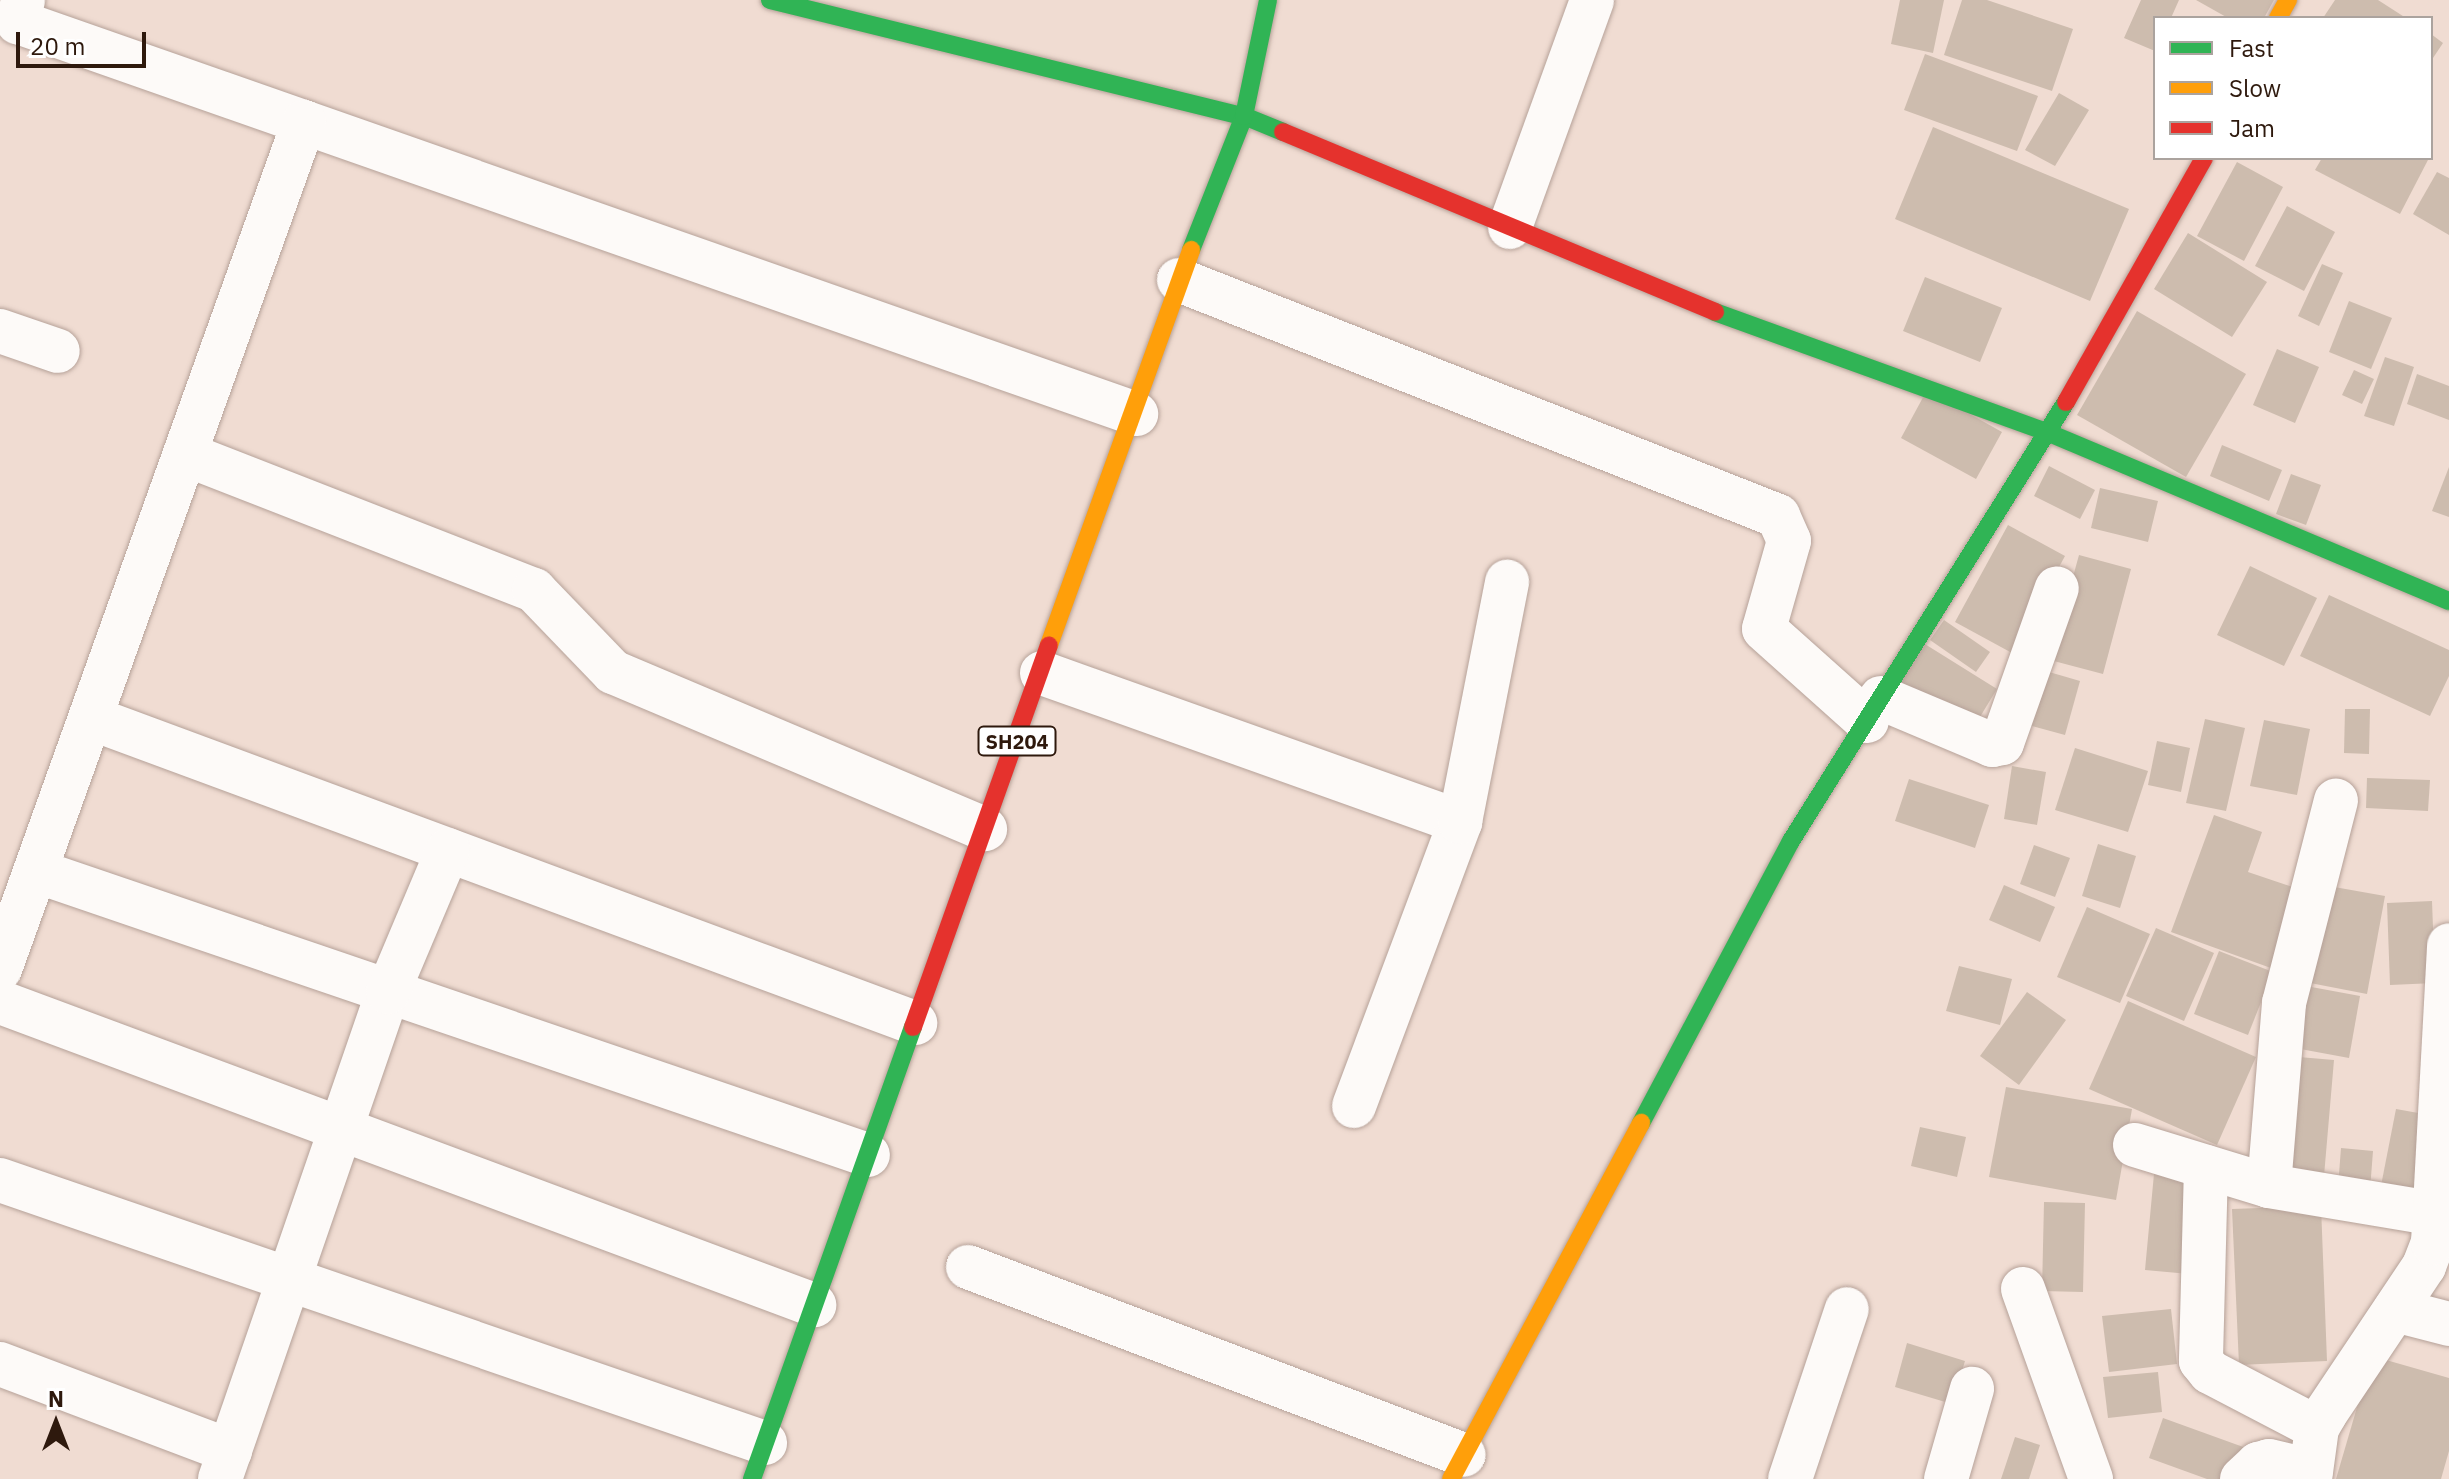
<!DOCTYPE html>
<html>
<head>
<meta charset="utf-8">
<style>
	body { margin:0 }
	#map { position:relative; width:2449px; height:1479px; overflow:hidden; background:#f0dcd2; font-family:"IBM Plex Sans",sans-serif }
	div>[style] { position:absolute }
	.building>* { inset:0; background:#cdbcae }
	.roads { filter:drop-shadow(0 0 2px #b6a299) drop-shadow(0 0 2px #b6a299) }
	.street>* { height:44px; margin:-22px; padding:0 22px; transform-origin:22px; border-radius:22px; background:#fdfaf8 }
	.fast>* { height:18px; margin:-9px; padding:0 9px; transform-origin:9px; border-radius:9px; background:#30b455 }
	.slow>* { height:18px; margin:-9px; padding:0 9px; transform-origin:9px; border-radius:9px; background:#ff9f0a }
	.jam>* { height:18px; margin:-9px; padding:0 9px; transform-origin:9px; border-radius:9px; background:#e5322d }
	span { translate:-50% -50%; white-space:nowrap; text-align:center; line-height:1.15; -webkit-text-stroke:6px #fff; paint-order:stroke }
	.shield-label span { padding:2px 6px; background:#fff; border:2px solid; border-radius:6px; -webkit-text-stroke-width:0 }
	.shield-label { font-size:20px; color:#2e190d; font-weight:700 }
	.legend { position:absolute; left:2153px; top:16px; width:280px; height:144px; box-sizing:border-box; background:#fff; border:2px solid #aba39e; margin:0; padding:10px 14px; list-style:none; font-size:24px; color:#2e190d }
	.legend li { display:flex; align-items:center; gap:16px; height:40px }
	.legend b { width:40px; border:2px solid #aba39e }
	.north { position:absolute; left:16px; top:1383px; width:80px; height:80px; -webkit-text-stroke:6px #fff; paint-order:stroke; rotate:0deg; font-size:22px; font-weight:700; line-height:32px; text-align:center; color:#2e190d }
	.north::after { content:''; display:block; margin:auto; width:28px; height:36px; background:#2e190d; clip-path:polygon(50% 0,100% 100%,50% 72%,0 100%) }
	.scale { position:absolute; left:16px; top:32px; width:130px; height:36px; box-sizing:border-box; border:4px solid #2e190d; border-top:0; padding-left:10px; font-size:24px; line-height:28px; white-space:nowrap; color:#2e190d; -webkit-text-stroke:6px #fff; paint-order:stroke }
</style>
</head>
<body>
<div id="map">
	<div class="building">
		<i style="clip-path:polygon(1900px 0,1944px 0,1933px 53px,1891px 44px)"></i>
		<i style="clip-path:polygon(1962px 0,1987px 0,2073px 29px,2052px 91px,1944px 55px)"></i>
		<i style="clip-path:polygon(2141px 0,2179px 0,2171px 18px,2155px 18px,2155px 51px,2124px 38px)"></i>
		<i style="clip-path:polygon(2196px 0,2274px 0,2264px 18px,2228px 18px)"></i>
		<i style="clip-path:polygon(2335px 0,2378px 0,2406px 18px,2323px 18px)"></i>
		<i style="clip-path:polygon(2431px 34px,2443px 43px,2431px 61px)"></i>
		<i style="clip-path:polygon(1925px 54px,2038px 96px,2017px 151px,1904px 110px)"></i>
		<i style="clip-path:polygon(2059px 93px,2089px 110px,2055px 166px,2025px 150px)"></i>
		<i style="clip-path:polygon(1933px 127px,2129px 209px,2090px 301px,1895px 219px)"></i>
		<i style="clip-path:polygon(2322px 158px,2429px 158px,2400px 214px,2315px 170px)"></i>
		<i style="clip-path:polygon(2237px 162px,2283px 187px,2244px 261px,2197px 236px)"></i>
		<i style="clip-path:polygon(2437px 172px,2449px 178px,2449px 235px,2413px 214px)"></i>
		<i style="clip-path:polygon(2287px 206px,2335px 232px,2304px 291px,2255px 266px)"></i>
		<i style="clip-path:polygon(2188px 233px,2267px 282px,2232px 337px,2154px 289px)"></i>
		<i style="clip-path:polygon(2322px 264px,2343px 273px,2319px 326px,2298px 316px)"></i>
		<i style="clip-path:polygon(1925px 277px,2002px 308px,1980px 362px,1903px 331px)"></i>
		<i style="clip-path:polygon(2349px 301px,2392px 318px,2371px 369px,2329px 352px)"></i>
		<i style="clip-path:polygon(2137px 311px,2246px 374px,2186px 477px,2077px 415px)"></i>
		<i style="clip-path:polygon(2277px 349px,2319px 367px,2295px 423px,2253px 405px)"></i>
		<i style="clip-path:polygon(2385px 357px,2414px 367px,2394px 426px,2364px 416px)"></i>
		<i style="clip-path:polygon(2354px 370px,2374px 379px,2362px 404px,2342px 395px)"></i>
		<i style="clip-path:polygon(2417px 374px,2449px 386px,2449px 420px,2407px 404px)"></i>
		<i style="clip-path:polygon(1927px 390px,2002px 432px,1976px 479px,1901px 438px)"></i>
		<i style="clip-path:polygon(2222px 445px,2282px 470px,2269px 501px,2210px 476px)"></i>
		<i style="clip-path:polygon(2049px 466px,2095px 490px,2080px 519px,2034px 496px)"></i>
		<i style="clip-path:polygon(2449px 467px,2449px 517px,2432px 511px)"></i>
		<i style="clip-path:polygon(2291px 474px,2321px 485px,2306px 525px,2276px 514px)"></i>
		<i style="clip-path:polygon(2100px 488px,2158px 501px,2148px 542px,2091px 528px)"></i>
		<i style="clip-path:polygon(2008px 525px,2065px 556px,2012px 653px,1955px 622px)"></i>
		<i style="clip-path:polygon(2079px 555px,2131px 569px,2103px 674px,2050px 660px)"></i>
		<i style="clip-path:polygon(2250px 566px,2317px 598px,2284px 666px,2217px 635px)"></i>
		<i style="clip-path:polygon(2329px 595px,2449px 650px,2449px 676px,2430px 716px,2300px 656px)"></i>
		<i style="clip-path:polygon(1944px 620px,1990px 652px,1976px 672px,1930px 640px)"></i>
		<i style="clip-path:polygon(1920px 641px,1997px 689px,1972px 730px,1895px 682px)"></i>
		<i style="clip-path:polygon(2032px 667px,2080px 681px,2065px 735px,2017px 722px)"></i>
		<i style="clip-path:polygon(2345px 709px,2370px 709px,2369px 754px,2344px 753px)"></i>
		<i style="clip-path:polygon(2205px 719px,2245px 728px,2226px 811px,2186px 803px)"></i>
		<i style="clip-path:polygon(2264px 720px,2310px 729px,2297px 795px,2250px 786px)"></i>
		<i style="clip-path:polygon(2157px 741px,2190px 748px,2181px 792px,2148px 785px)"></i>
		<i style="clip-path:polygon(2075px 748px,2148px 771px,2128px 832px,2055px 810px)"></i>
		<i style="clip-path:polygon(2012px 766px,2046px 772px,2037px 825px,2004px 819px)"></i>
		<i style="clip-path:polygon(2367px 778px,2430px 780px,2428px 811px,2366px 808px)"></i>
		<i style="clip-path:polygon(1909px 779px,1989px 805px,1975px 848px,1895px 821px)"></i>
		<i style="clip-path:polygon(2214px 815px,2262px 832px,2248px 872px,2310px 893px,2282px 972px,2171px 932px)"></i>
		<i style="clip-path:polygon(2098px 844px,2136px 856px,2120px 908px,2082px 896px)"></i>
		<i style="clip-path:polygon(2034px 845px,2070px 858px,2055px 897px,2020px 884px)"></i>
		<i style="clip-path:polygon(2004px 885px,2055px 907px,2040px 942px,1989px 920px)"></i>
		<i style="clip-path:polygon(2323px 885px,2385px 896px,2367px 994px,2305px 982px)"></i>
		<i style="clip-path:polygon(2432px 901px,2435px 983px,2390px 985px,2387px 903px)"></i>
		<i style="clip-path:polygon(2087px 907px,2150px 934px,2120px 1003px,2057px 977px)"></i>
		<i style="clip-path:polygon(2156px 928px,2214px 953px,2184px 1021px,2126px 996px)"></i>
		<i style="clip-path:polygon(2219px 951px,2273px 972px,2248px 1035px,2194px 1014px)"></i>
		<i style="clip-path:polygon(1959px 966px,2012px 979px,2000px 1025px,1946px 1011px)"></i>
		<i style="clip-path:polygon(2306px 986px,2360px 996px,2349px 1058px,2295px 1048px)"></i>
		<i style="clip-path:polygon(2027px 992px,2066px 1020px,2019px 1085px,1980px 1056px)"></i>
		<i style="clip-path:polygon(2128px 1001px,2256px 1057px,2217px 1145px,2089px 1089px)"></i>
		<i style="clip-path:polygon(2287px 1056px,2334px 1060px,2324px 1176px,2277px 1172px)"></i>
		<i style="clip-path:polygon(2006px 1087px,2132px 1109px,2116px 1200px,1989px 1177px)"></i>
		<i style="clip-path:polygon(2396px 1109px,2435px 1116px,2417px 1208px,2378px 1201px)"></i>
		<i style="clip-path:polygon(1920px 1127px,1966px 1137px,1957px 1177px,1911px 1166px)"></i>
		<i style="clip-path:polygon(2341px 1148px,2373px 1151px,2370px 1190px,2338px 1187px)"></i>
		<i style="clip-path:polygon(2155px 1163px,2199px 1167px,2189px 1274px,2145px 1270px)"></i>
		<i style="clip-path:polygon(2044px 1202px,2085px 1203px,2083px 1292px,2042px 1291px)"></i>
		<i style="clip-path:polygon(2321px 1206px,2327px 1361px,2239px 1365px,2232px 1209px)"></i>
		<i style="clip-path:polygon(2171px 1309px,2177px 1364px,2109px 1372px,2102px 1316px)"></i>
		<i style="clip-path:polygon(1907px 1343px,1965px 1361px,1952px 1404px,1895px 1387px)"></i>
		<i style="clip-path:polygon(2372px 1356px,2449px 1378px,2449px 1451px,2441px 1479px,2336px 1479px)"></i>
		<i style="clip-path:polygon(2158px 1372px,2162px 1412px,2108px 1418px,2103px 1377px)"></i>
		<i style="clip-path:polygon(2163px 1418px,2246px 1448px,2235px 1479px,2207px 1479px,2149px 1458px)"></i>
		<i style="clip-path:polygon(2015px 1437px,2040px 1445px,2029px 1479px,2001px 1479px)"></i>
	</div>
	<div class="roads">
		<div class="street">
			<i style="left:23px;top:0;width:23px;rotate:103deg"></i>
			<i style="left:18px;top:22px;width:1185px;rotate:19.32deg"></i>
			<i style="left:1510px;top:227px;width:241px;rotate:-70.1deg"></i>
			<i style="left:1179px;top:280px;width:644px;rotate:21.5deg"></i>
			<i style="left:1778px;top:516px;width:27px;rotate:66deg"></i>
			<i style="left:1789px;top:541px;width:91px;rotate:105.9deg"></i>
			<i style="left:1764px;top:629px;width:138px;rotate:41.8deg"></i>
			<i style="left:0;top:331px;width:61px;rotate:19deg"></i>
			<i style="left:185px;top:454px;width:375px;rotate:21.3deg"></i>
			<i style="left:534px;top:590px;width:114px;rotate:46.1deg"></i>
			<i style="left:613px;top:672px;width:404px;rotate:22.9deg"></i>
			<i style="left:1042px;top:673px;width:444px;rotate:19.6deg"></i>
			<i style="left:1881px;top:698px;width:121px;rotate:22.9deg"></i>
			<i style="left:1992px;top:745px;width:10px;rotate:-11deg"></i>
			<i style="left:2002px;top:743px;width:164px;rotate:-70.5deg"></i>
			<i style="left:91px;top:718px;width:879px;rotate:20.31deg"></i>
			<i style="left:36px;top:871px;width:879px;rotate:18.85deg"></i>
			<i style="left:0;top:969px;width:900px;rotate:-70.26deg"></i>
			<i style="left:0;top:1002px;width:869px;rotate:20.42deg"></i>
			<i style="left:1354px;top:1106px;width:303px;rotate:-69.5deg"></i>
			<i style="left:1460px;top:822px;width:245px;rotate:-78.9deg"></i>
			<i style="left:2135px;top:1145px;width:140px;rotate:17deg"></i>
			<i style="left:2269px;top:1186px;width:170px;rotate:9.5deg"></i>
			<i style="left:2437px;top:1214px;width:13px;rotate:-27deg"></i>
			<i style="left:2206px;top:1167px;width:194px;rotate:91.5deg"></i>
			<i style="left:2201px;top:1361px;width:14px;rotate:51deg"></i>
			<i style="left:2210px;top:1372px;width:121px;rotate:27.6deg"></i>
			<i style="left:0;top:1180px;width:809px;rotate:18.97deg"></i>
			<i style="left:2269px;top:1186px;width:184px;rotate:-85.3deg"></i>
			<i style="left:2284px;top:1003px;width:209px;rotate:-75.6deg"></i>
			<i style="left:968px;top:1267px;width:530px;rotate:20.76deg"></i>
			<i style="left:2023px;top:1289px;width:202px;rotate:70.3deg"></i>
			<i style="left:2395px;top:1310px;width:56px;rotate:14.5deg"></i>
			<i style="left:0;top:1364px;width:246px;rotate:20.7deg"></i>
			<i style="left:220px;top:1479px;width:515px;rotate:-70.97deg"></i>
			<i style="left:388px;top:992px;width:154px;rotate:-67.1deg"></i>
			<i style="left:1790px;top:1479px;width:179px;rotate:-71.5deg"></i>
			<i style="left:1946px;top:1479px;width:94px;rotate:-73.9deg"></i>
			<i style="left:2242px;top:1479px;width:22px;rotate:-43deg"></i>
			<i style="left:2258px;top:1464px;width:11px;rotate:-15deg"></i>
			<i style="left:2269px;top:1461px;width:43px;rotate:13.4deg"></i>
			<i style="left:2310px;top:1479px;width:51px;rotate:-82.2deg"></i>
			<i style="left:2317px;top:1428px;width:16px;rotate:-60deg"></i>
			<i style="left:2325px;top:1414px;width:178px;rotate:-56.2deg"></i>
			<i style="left:2424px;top:1266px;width:25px;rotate:-69deg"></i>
			<i style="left:2433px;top:1243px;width:298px;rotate:-86.9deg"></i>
		</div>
		<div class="fast">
			<i style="left:770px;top:0;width:488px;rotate:13.8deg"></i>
			<i style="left:1244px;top:116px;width:42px;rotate:22.3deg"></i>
			<i style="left:1191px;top:250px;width:144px;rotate:-68.4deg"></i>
			<i style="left:1244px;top:116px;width:118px;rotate:-78.3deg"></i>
			<i style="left:1715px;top:312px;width:355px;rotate:19.9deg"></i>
			<i style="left:2049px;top:433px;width:434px;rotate:22.8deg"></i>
			<i style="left:1641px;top:1123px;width:319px;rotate:-62deg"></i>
			<i style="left:1791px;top:841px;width:518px;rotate:-57.94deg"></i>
			<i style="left:752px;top:1479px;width:480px;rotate:-70.4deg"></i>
		</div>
		<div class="slow">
			<i style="left:2278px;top:18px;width:21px;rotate:-61deg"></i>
			<i style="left:1049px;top:645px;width:420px;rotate:-70.2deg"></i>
			<i style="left:1451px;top:1479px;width:404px;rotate:-61.9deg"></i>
		</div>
		<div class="jam">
			<i style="left:1283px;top:132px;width:468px;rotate:22.6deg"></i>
			<i style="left:2066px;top:402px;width:280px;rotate:-60.5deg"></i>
			<i style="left:913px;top:1027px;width:405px;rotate:-70.4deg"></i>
		</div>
	</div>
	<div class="shield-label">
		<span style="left:1017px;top:741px">SH204</span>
	</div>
	<ul class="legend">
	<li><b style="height:10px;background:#30b455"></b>Fast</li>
	<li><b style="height:10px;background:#ff9f0a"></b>Slow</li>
	<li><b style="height:10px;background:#e5322d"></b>Jam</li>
	</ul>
	<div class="north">N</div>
	<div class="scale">20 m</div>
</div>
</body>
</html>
